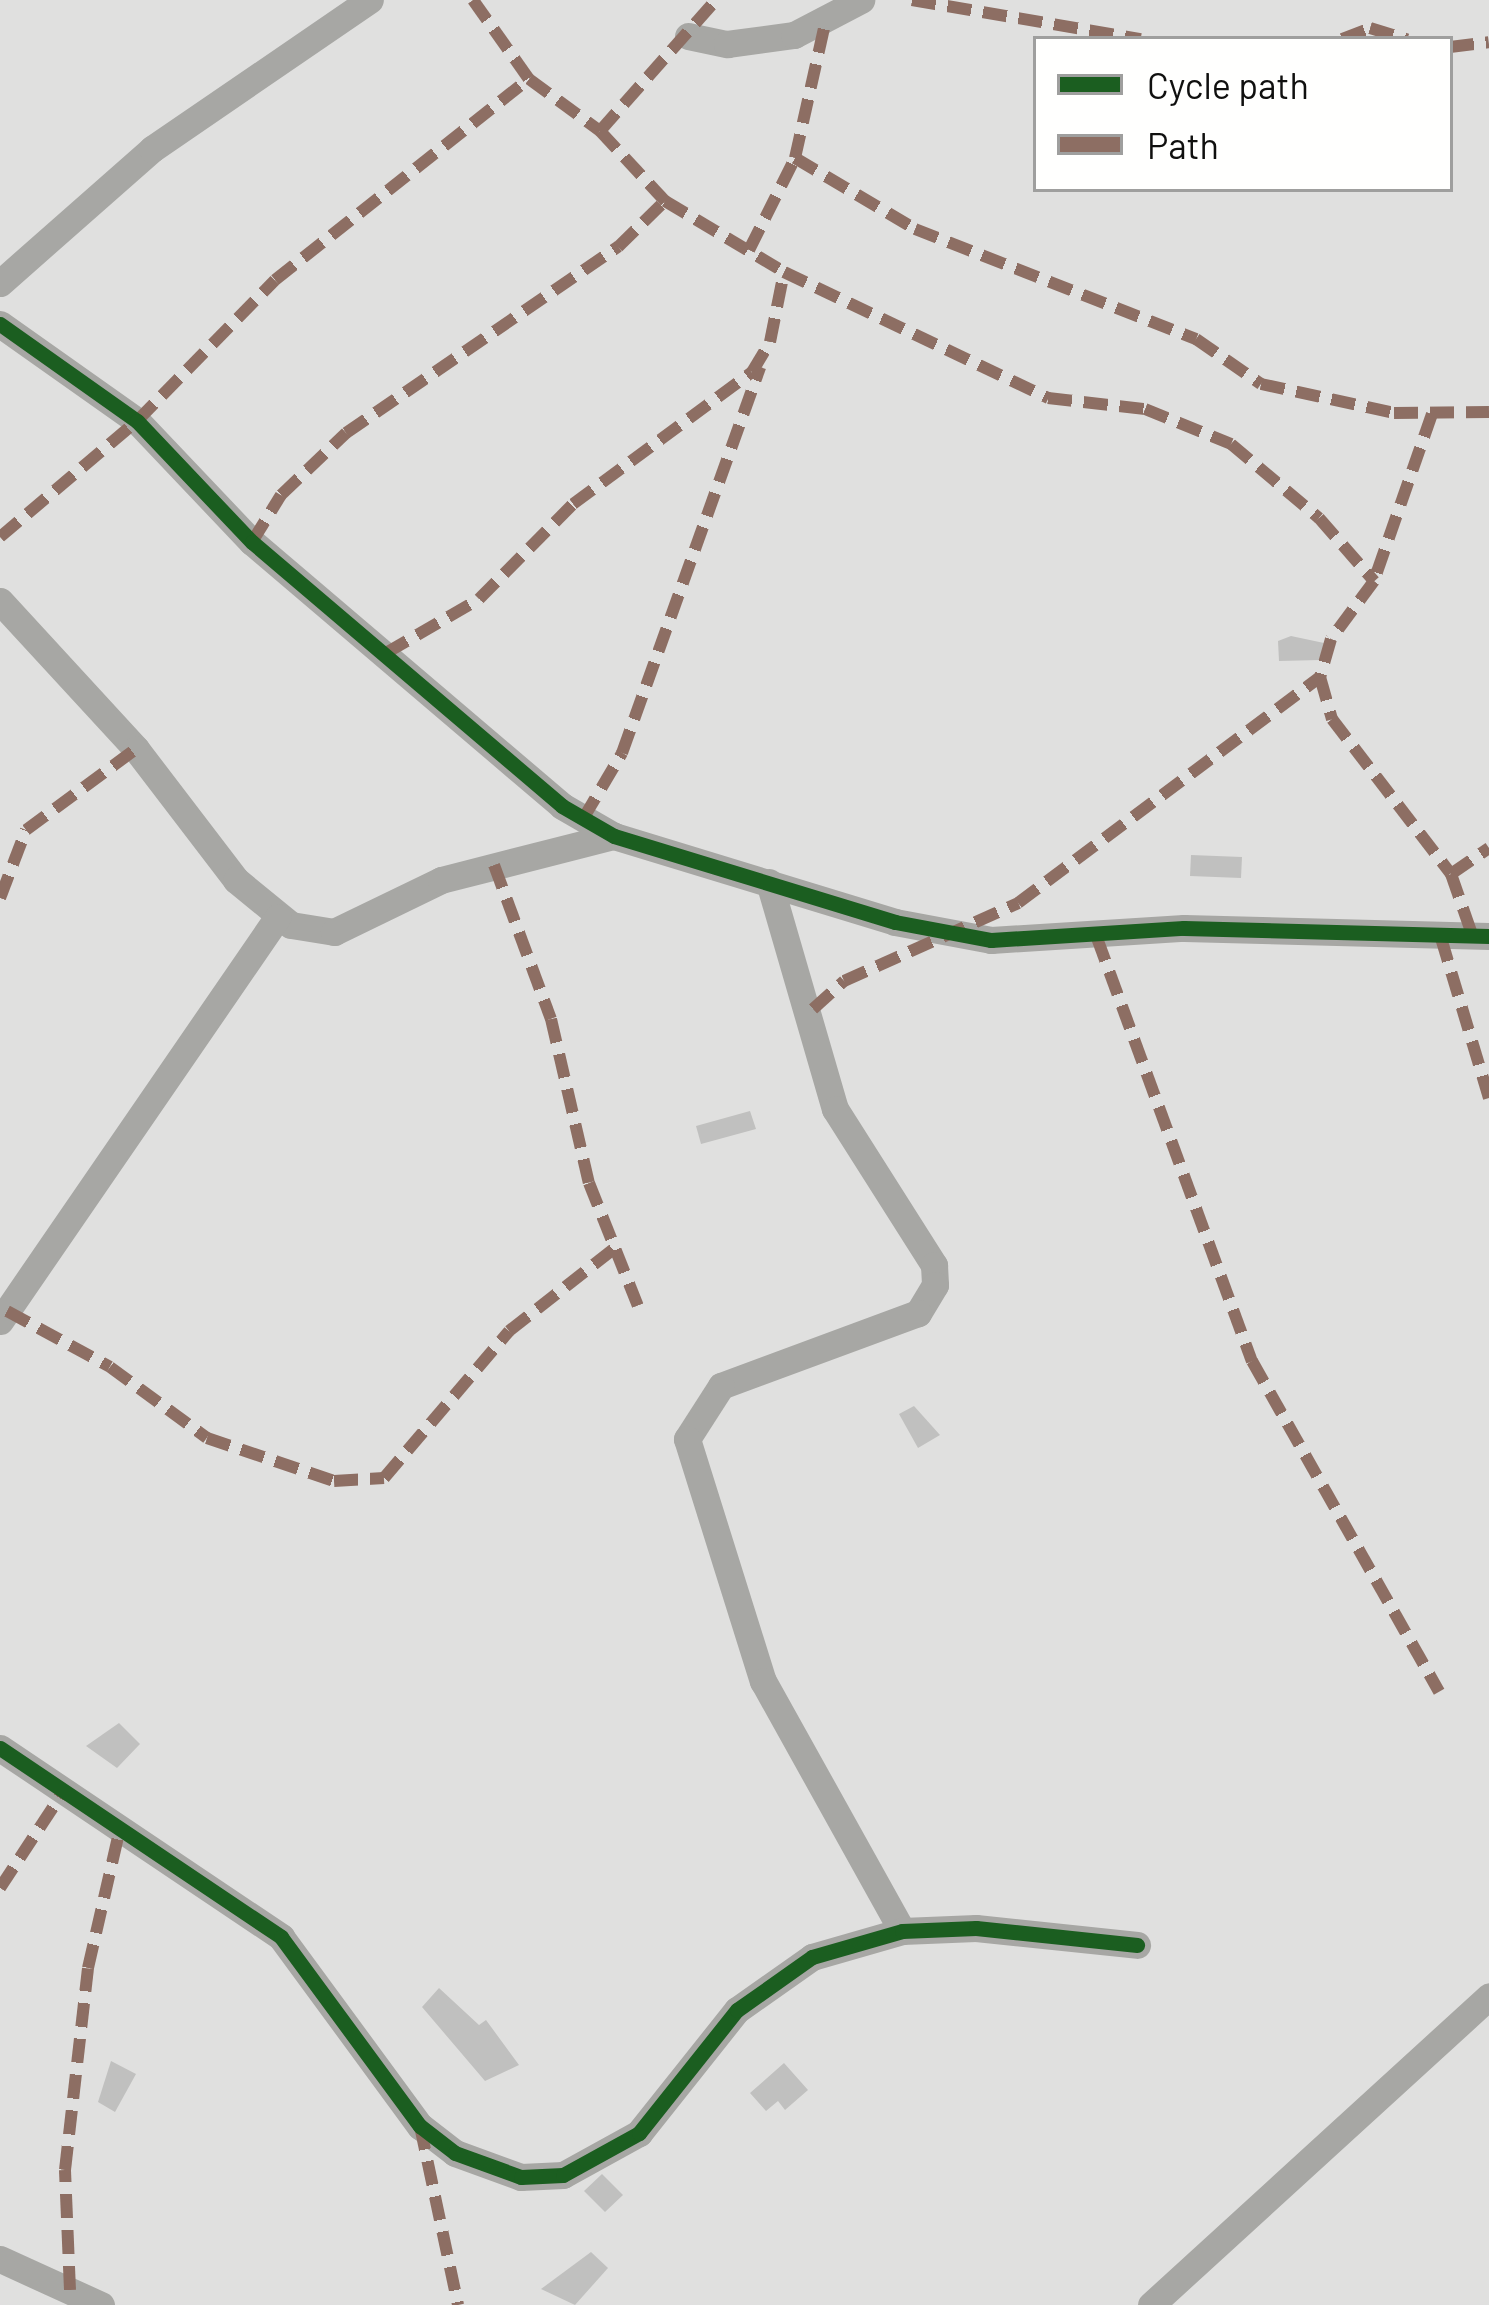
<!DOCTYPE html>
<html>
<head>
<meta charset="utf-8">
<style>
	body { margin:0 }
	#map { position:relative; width:1489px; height:2305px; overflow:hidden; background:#e0e0df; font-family:Barlow,sans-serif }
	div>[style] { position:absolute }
	.building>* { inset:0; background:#c0c0bf }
	.minor>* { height:27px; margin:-13.5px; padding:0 13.5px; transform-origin:13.5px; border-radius:13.5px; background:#a7a7a4 }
	.quiet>* { height:12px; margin-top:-6px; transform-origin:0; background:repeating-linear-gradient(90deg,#8d6e63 0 24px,transparent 0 36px) }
	.cycleway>* { height:15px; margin:-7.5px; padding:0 7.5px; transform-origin:7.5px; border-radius:7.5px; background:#1b5e20 }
	span { translate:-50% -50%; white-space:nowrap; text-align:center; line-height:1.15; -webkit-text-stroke:9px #fffffe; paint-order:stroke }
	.legend { position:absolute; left:1033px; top:36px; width:420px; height:156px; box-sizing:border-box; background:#fffffe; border:3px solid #9f9f9e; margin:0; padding:15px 21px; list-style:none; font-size:36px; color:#10100f }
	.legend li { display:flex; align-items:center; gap:24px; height:60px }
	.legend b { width:60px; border:3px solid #9f9f9e }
</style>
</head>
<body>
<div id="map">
	<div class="building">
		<i style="clip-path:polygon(1291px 636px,1324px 643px,1320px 660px,1279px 661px,1278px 641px)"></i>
		<i style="clip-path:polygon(1191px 855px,1242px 857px,1241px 878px,1190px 876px)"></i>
		<i style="clip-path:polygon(750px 1111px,756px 1129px,701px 1144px,696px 1126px)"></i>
		<i style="clip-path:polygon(914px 1406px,940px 1435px,918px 1448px,899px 1414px)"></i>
		<i style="clip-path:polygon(119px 1723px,140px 1744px,117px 1768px,86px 1746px)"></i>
		<i style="clip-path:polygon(439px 1988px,479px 2025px,486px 2020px,519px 2065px,485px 2081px,422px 2007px)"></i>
		<i style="clip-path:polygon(111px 2061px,136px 2074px,115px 2112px,98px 2102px)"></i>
		<i style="clip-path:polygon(784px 2063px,808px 2090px,785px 2110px,778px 2101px,766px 2111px,750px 2093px)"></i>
		<i style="clip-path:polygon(602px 2174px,623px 2195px,605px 2212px,584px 2191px)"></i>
		<i style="clip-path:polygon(591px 2252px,608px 2268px,575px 2305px,541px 2289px)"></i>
	</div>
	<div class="minor">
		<i style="left:688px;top:36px;width:40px;rotate:12deg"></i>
		<i style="left:727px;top:44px;width:68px;rotate:-7.7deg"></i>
		<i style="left:794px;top:35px;width:76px;rotate:-27.6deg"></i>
		<i style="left:0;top:283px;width:203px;rotate:-41.4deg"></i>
		<i style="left:152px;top:149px;width:264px;rotate:-34.4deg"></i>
		<i style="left:0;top:324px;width:168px;rotate:35.3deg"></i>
		<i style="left:137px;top:421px;width:167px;rotate:46.5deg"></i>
		<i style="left:252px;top:542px;width:407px;rotate:40.4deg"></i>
		<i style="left:562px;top:806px;width:60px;rotate:30deg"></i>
		<i style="left:614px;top:836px;width:294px;rotate:17deg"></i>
		<i style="left:895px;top:922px;width:98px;rotate:10.6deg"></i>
		<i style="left:991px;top:940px;width:193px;rotate:-3.6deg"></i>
		<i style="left:1184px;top:928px;width:305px;rotate:1.5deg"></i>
		<i style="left:0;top:601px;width:201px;rotate:47.4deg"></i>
		<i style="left:136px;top:749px;width:165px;rotate:52.6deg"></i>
		<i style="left:236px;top:880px;width:71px;rotate:39.3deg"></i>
		<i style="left:291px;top:925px;width:44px;rotate:9.2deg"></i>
		<i style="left:334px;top:932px;width:119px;rotate:-25.9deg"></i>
		<i style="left:441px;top:880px;width:179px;rotate:-14.3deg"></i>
		<i style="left:769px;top:882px;width:236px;rotate:73.8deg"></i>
		<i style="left:835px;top:1109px;width:185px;rotate:57.6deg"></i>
		<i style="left:934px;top:1265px;width:20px;rotate:87deg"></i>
		<i style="left:935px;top:1285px;width:33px;rotate:121deg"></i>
		<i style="left:918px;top:1313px;width:210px;rotate:159.7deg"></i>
		<i style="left:721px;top:1386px;width:63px;rotate:122.7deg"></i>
		<i style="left:687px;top:1439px;width:254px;rotate:72.6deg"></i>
		<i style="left:763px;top:1681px;width:286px;rotate:60.9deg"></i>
		<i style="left:0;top:1321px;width:490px;rotate:-55.5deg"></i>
		<i style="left:0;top:1748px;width:339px;rotate:33.9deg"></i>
		<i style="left:281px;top:1937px;width:235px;rotate:53.7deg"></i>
		<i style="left:420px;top:2126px;width:44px;rotate:37.6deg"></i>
		<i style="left:455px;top:2153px;width:70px;rotate:20deg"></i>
		<i style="left:521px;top:2177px;width:42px;rotate:-2.7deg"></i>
		<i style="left:563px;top:2175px;width:87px;rotate:-28.9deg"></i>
		<i style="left:639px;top:2133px;width:157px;rotate:-51.5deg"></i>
		<i style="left:737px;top:2010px;width:92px;rotate:-35.2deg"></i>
		<i style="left:812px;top:1957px;width:94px;rotate:-16.1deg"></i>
		<i style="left:902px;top:1931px;width:74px;rotate:-2.3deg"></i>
		<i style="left:976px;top:1928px;width:162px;rotate:6deg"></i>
		<i style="left:0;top:2259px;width:111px;rotate:24.5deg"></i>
		<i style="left:1151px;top:2305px;width:458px;rotate:-42.4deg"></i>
	</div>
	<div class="quiet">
		<i style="left:473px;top:0;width:97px;rotate:54.7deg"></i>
		<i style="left:529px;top:79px;width:88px;rotate:36.2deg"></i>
		<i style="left:600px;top:131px;width:96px;rotate:47.1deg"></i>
		<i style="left:665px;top:201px;width:139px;rotate:30.8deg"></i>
		<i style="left:784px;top:272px;width:293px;rotate:25.5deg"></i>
		<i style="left:1048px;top:398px;width:98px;rotate:6.5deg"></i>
		<i style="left:1145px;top:409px;width:93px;rotate:22.1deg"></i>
		<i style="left:1231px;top:444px;width:115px;rotate:40.1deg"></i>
		<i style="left:1319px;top:518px;width:84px;rotate:48.9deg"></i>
		<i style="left:912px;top:0;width:232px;rotate:9.7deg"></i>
		<i style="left:1342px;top:39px;width:30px;rotate:-21deg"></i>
		<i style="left:1370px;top:28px;width:39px;rotate:17deg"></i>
		<i style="left:1450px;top:47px;width:39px;rotate:-7deg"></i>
		<i style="left:600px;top:131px;width:175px;rotate:-48.5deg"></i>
		<i style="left:795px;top:158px;width:139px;rotate:30.6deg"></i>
		<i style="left:915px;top:229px;width:302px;rotate:21.4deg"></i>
		<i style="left:1196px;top:339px;width:79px;rotate:34.7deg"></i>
		<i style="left:1261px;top:384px;width:136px;rotate:12.3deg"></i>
		<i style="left:1394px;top:413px;width:95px;rotate:-0.6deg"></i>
		<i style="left:749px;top:250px;width:103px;rotate:-63.4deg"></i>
		<i style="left:795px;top:158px;width:137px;rotate:-77.4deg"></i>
		<i style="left:1432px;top:414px;width:177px;rotate:109.2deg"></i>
		<i style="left:1374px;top:581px;width:72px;rotate:126.6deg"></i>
		<i style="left:1331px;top:639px;width:40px;rotate:106deg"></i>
		<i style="left:1320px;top:677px;width:44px;rotate:74.1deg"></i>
		<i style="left:1332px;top:719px;width:195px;rotate:52.5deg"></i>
		<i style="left:1451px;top:874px;width:67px;rotate:70.8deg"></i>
		<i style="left:0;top:537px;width:180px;rotate:-40.3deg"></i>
		<i style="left:137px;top:421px;width:197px;rotate:-45.6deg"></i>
		<i style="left:275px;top:280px;width:324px;rotate:-38.4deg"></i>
		<i style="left:252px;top:542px;width:55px;rotate:-58.3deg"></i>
		<i style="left:281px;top:495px;width:90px;rotate:-43.6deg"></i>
		<i style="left:346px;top:433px;width:330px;rotate:-34.4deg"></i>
		<i style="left:618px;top:247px;width:66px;rotate:-44.4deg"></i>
		<i style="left:386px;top:653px;width:108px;rotate:-30.1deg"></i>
		<i style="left:479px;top:599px;width:134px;rotate:-45.3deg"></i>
		<i style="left:573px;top:504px;width:222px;rotate:-36.4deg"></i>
		<i style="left:752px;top:372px;width:35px;rotate:-59deg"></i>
		<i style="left:770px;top:342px;width:71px;rotate:-78.7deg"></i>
		<i style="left:583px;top:819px;width:77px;rotate:-59.4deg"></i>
		<i style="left:622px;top:753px;width:410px;rotate:-70.3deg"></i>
		<i style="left:494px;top:865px;width:164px;rotate:69.7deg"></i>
		<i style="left:551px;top:1019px;width:168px;rotate:77deg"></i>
		<i style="left:589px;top:1183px;width:132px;rotate:68.3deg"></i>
		<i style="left:1451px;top:874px;width:46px;rotate:-34.4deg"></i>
		<i style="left:0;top:898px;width:73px;rotate:-69.1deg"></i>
		<i style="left:26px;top:830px;width:137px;rotate:-36.4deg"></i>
		<i style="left:1097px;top:938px;width:451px;rotate:69.9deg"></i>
		<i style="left:1252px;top:1361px;width:380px;rotate:60.5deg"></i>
		<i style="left:1441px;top:938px;width:167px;rotate:73.3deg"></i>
		<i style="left:813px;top:1009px;width:42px;rotate:-42.1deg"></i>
		<i style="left:844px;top:981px;width:191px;rotate:-24.1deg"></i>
		<i style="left:1018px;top:903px;width:377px;rotate:-36.8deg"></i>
		<i style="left:7px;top:1311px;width:117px;rotate:28.5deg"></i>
		<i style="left:110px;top:1367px;width:120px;rotate:36.2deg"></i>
		<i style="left:207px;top:1438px;width:134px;rotate:18.7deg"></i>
		<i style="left:334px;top:1481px;width:50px;rotate:-3.4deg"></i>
		<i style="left:384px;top:1478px;width:193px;rotate:-49.6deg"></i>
		<i style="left:509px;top:1331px;width:135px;rotate:-38.1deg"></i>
		<i style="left:0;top:1888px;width:115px;rotate:-56.7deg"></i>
		<i style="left:420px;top:2126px;width:183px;rotate:78deg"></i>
		<i style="left:70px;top:2290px;width:120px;rotate:-92.4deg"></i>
		<i style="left:65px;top:2170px;width:203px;rotate:-83.5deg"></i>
		<i style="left:88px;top:1968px;width:139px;rotate:-77.1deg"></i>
	</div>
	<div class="cycleway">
		<i style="left:0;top:324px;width:168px;rotate:35.3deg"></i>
		<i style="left:137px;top:421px;width:167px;rotate:46.5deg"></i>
		<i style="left:252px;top:542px;width:407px;rotate:40.4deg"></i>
		<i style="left:562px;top:806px;width:60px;rotate:30deg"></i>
		<i style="left:614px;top:836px;width:294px;rotate:17deg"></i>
		<i style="left:895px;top:922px;width:98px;rotate:10.6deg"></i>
		<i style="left:991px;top:940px;width:193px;rotate:-3.6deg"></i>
		<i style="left:1184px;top:928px;width:305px;rotate:1.5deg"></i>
		<i style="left:0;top:1748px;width:339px;rotate:33.9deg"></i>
		<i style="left:281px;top:1937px;width:235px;rotate:53.7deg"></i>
		<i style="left:420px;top:2126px;width:44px;rotate:37.6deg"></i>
		<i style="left:455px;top:2153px;width:70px;rotate:20deg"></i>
		<i style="left:521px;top:2177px;width:42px;rotate:-2.7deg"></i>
		<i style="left:563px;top:2175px;width:87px;rotate:-28.9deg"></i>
		<i style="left:639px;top:2133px;width:157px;rotate:-51.5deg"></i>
		<i style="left:737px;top:2010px;width:92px;rotate:-35.2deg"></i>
		<i style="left:812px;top:1957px;width:94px;rotate:-16.1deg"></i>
		<i style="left:902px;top:1931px;width:74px;rotate:-2.3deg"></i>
		<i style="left:976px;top:1928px;width:162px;rotate:6deg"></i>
	</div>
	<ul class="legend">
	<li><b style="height:15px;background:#1b5e20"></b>Cycle path</li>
	<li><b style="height:15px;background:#8d6e63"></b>Path</li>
	</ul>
</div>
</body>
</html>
